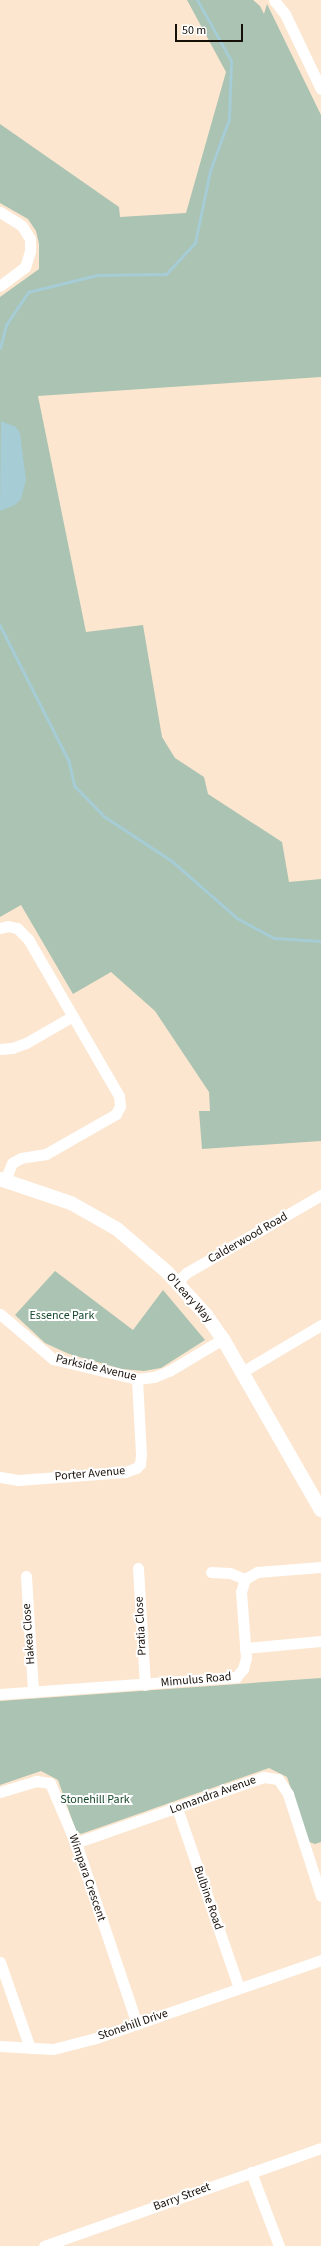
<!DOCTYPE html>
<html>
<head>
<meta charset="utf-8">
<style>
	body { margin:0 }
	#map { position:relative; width:321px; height:2246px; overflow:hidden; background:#fce6cf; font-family:"Source Sans 3",sans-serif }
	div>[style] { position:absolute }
	.green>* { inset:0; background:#aac3b2 }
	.water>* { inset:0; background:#a6ccd5 }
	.stream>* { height:2.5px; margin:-1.25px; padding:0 1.25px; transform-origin:1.25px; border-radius:1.25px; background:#a6ccd5 }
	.minor>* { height:11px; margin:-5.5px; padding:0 5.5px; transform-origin:5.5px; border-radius:5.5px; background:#fff }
	.tertiary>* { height:14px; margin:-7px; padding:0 7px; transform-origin:7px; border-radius:7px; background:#fff }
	span { translate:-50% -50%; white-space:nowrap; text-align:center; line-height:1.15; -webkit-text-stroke:4px #fff; paint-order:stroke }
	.street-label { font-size:12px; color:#171008 }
	.park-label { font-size:12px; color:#16482c }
	.scale { position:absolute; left:175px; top:24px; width:68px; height:18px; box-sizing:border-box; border:2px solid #171008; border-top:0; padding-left:5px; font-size:12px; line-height:14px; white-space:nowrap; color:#171008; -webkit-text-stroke:3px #fff; paint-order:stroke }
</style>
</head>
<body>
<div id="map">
	<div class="green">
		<i style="clip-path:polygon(187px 0,253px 0,260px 6px,264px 14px,267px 4px,321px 115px,321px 377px,38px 396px,86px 632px,143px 625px,162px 737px,175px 758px,204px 777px,208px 794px,282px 842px,289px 882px,321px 879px,321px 1141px,202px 1149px,199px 1111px,210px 1111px,209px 1092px,155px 1011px,111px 972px,73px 994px,21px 905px,0 917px,0 297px,39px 269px,39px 244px,36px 231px,28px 219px,0 203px,0 124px,119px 207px,120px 217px,186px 213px,226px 72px)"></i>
		<i style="clip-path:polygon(55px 1271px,133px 1330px,163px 1290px,205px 1340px,161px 1368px,144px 1371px,122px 1369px,69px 1354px,45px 1343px,15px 1315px)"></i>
		<i style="clip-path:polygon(321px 1678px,321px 1842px,315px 1844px,309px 1842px,287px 1777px,269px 1768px,81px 1834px,76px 1831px,58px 1780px,41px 1771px,0 1785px,0 1701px)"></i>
	</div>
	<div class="water">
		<i style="clip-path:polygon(1px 421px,16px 427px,20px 433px,26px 480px,21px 499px,15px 505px,0 511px)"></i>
	</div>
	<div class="stream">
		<i style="left:0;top:348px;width:24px;rotate:-75deg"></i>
		<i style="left:6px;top:325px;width:40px;rotate:-56deg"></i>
		<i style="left:28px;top:292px;width:72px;rotate:-13.7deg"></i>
		<i style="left:98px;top:275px;width:68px;rotate:-0.8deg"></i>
		<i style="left:166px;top:274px;width:42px;rotate:-46.9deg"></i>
		<i style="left:195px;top:243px;width:74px;rotate:-78.2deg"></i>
		<i style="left:210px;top:171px;width:55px;rotate:-69.9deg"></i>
		<i style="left:229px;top:119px;width:58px;rotate:-88deg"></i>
		<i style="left:231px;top:61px;width:70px;rotate:-119.1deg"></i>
		<i style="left:0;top:625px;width:153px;rotate:63.1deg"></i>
		<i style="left:69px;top:761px;width:26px;rotate:77deg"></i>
		<i style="left:75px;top:786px;width:42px;rotate:46deg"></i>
		<i style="left:104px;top:816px;width:82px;rotate:33.5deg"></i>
		<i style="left:172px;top:861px;width:86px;rotate:41.2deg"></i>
		<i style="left:237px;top:918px;width:42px;rotate:28.4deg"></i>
		<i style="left:274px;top:938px;width:47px;rotate:3.7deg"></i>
	</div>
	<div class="minor">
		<i style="left:274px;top:0;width:18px;rotate:52deg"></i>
		<i style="left:285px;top:14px;width:83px;rotate:64.4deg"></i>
		<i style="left:0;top:212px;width:26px;rotate:32deg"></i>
		<i style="left:22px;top:226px;width:15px;rotate:58deg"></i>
		<i style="left:30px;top:239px;width:12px;rotate:90deg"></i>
		<i style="left:30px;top:251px;width:17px;rotate:107deg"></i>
		<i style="left:25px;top:267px;width:31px;rotate:143deg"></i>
		<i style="left:0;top:928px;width:8px;rotate:-14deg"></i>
		<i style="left:8px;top:926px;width:9px;rotate:13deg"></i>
		<i style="left:17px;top:928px;width:16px;rotate:45deg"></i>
		<i style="left:28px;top:939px;width:181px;rotate:59.9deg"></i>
		<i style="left:119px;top:1096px;width:10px;rotate:84deg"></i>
		<i style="left:120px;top:1106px;width:9px;rotate:117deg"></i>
		<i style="left:116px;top:1114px;width:81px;rotate:150.3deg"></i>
		<i style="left:46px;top:1154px;width:25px;rotate:171deg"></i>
		<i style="left:21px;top:1158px;width:10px;rotate:151deg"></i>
		<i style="left:12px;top:1163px;width:18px;rotate:112deg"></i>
		<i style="left:0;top:1049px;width:12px;rotate:-5deg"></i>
		<i style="left:12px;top:1048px;width:15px;rotate:-20deg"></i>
		<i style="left:26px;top:1043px;width:54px;rotate:-29.9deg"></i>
		<i style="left:177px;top:1283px;width:13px;rotate:-48deg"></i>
		<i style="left:186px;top:1273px;width:156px;rotate:-30deg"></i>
		<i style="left:0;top:1314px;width:70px;rotate:40.3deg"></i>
		<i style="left:53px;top:1359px;width:86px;rotate:13.4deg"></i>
		<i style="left:137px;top:1379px;width:17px;rotate:-7deg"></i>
		<i style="left:154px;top:1377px;width:16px;rotate:-22deg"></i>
		<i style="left:169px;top:1371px;width:63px;rotate:-30.7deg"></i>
		<i style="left:242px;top:1372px;width:92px;rotate:-30.7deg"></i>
		<i style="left:0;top:1477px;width:18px;rotate:9deg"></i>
		<i style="left:18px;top:1480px;width:107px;rotate:-4.3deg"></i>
		<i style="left:125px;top:1472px;width:12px;rotate:-20deg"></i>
		<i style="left:136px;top:1468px;width:6px;rotate:-45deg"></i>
		<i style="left:140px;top:1464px;width:10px;rotate:-84deg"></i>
		<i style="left:141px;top:1454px;width:75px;rotate:-93.1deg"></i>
		<i style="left:138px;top:1568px;width:117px;rotate:86.6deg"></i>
		<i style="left:211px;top:1572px;width:19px;rotate:3deg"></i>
		<i style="left:230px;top:1573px;width:16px;rotate:22deg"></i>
		<i style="left:26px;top:1576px;width:116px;rotate:86.5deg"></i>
		<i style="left:245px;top:1648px;width:76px;rotate:-5.3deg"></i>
		<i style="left:0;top:1694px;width:237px;rotate:-4.1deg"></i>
		<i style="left:236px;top:1677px;width:11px;rotate:-49deg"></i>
		<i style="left:243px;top:1669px;width:11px;rotate:-75deg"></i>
		<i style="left:246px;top:1658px;width:66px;rotate:-94.3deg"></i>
		<i style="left:241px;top:1592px;width:14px;rotate:-73deg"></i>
		<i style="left:245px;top:1579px;width:14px;rotate:-30deg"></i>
		<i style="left:257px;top:1572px;width:64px;rotate:-4.5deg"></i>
		<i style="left:0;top:1792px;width:38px;rotate:-17deg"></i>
		<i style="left:36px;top:1781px;width:14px;rotate:8deg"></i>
		<i style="left:50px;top:1783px;width:72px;rotate:67deg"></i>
		<i style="left:78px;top:1849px;width:185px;rotate:71.4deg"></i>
		<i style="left:177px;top:1808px;width:190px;rotate:71deg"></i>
		<i style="left:75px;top:1843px;width:199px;rotate:-19.3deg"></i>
		<i style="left:263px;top:1777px;width:15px;rotate:8deg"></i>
		<i style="left:278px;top:1779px;width:18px;rotate:56deg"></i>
		<i style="left:288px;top:1794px;width:107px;rotate:72.1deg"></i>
		<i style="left:0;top:1962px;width:91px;rotate:70.8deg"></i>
		<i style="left:0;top:2046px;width:53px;rotate:3.2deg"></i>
		<i style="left:53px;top:2049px;width:44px;rotate:-14.3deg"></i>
		<i style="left:96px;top:2038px;width:238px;rotate:-19.1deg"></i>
		<i style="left:251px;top:2172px;width:79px;rotate:69.3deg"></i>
		<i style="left:44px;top:2246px;width:294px;rotate:-19.5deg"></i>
	</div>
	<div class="tertiary">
		<i style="left:0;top:1179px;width:75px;rotate:18.7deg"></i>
		<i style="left:71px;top:1203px;width:53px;rotate:29.5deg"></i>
		<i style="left:117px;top:1229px;width:66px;rotate:40.7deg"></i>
		<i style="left:167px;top:1272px;width:58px;rotate:47.8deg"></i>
		<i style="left:206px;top:1315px;width:29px;rotate:55deg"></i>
		<i style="left:223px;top:1339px;width:197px;rotate:60.2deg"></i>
	</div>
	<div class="street-label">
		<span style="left:248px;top:1238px;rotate:-30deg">Calderwood Road</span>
		<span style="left:189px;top:1298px;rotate:48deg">O'Leary Way</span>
		<span style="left:96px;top:1368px;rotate:13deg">Parkside Avenue</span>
		<span style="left:90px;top:1474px;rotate:-5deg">Porter Avenue</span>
		<span style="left:141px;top:1626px;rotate:-93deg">Pratia Close</span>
		<span style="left:29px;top:1634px;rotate:-94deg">Hakea Close</span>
		<span style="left:196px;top:1680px;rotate:-5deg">Mimulus Road</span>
		<span style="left:213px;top:1795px;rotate:-20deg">Lomandra Avenue</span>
		<span style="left:87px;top:1878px;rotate:71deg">Wimpara Crescent</span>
		<span style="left:208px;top:1898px;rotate:71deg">Bulbine Road</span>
		<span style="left:133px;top:2025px;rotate:-19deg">Stonehill Drive</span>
		<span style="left:182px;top:2197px;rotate:-20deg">Barry Street</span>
	</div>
	<div class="park-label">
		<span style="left:62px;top:1316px">Essence Park</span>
		<span style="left:95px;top:1800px">Stonehill Park</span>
	</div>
	<div class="scale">50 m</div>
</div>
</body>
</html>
